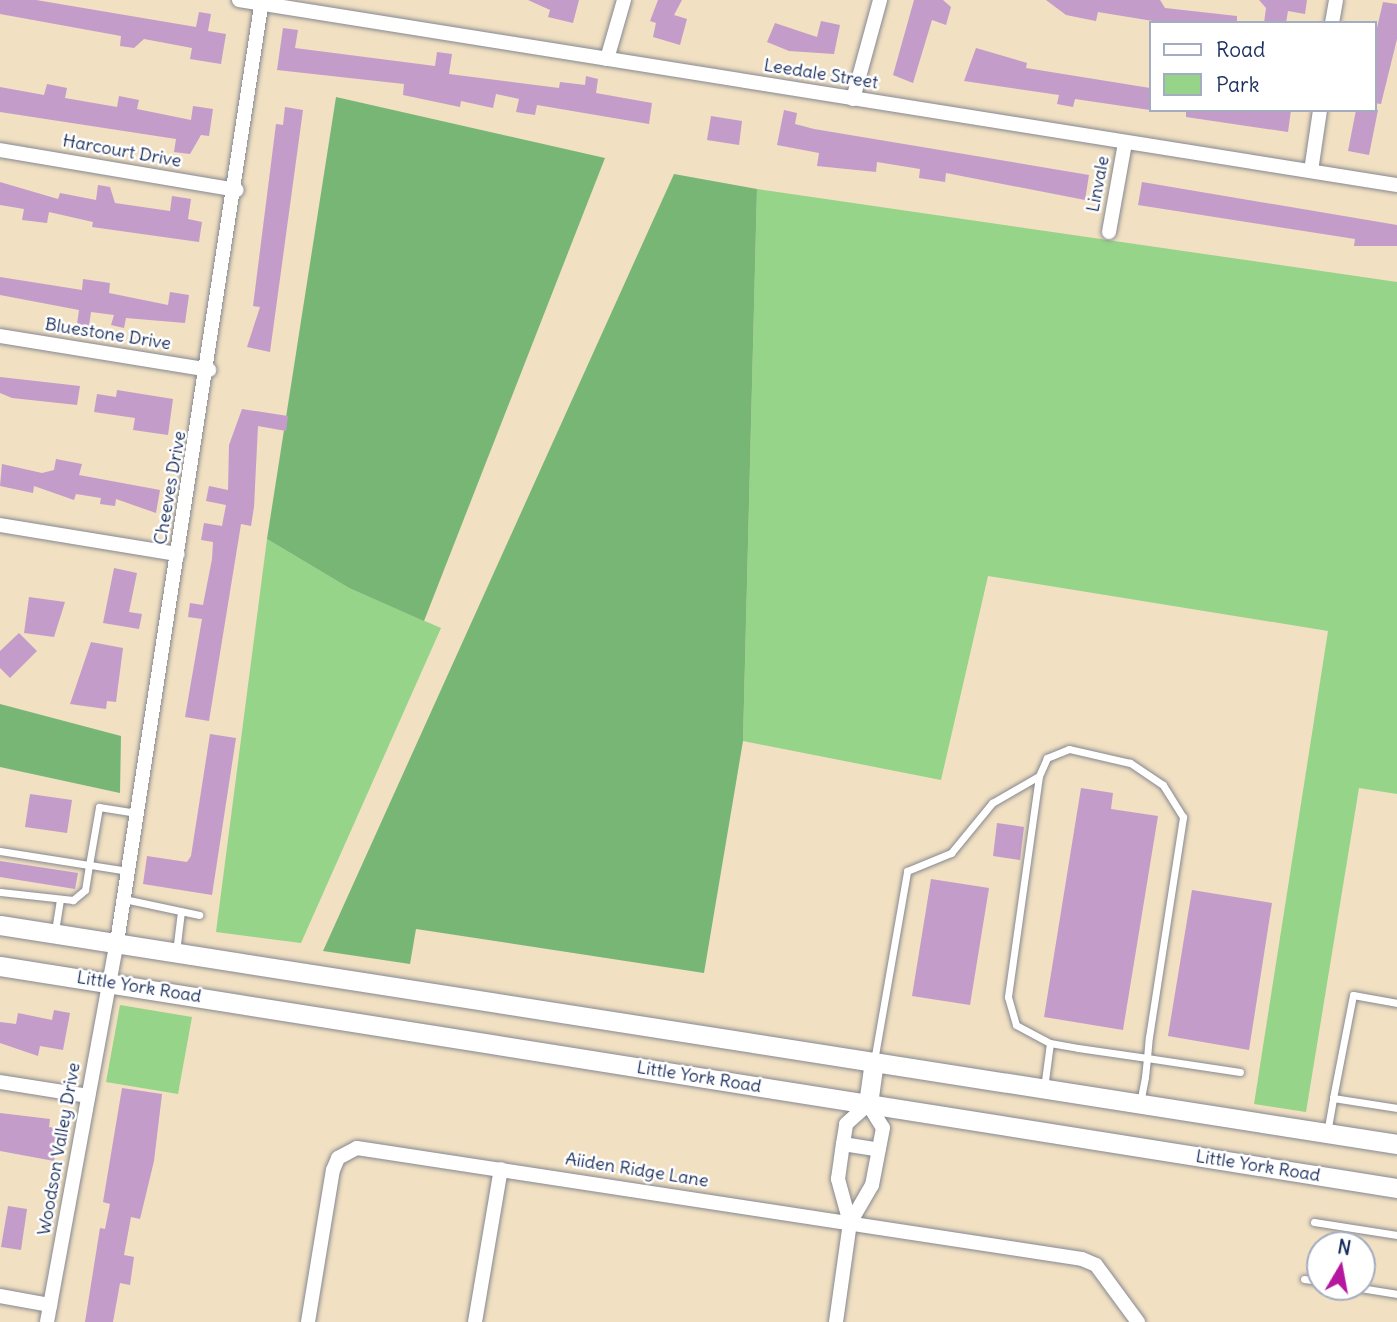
<!DOCTYPE html>
<html>
<head>
<meta charset="utf-8">
<style>
	body { margin:0 }
	#map { position:relative; width:1397px; height:1322px; overflow:hidden; background:#f1e0c2; font-family:Delius,sans-serif }
	div>[style] { position:absolute }
	.green>* { inset:0; background:#96d48a }
	.forest>* { inset:0; background:#78b676 }
	.building>* { inset:0; background:#c39cc9 }
	.roads { filter:drop-shadow(0 0 2px #868890) drop-shadow(0 0 2px #868890) }
	.lane>* { height:7px; margin:-3.5px; padding:0 3.5px; transform-origin:3.5px; border-radius:3.5px; background:#fff }
	.street>* { height:14px; margin:-7px; padding:0 7px; transform-origin:7px; border-radius:7px; background:#fff }
	.secondary>* { height:19px; margin:-9.5px; padding:0 9.5px; transform-origin:9.5px; border-radius:9.5px; background:#fff }
	span { translate:-50% -50%; white-space:nowrap; text-align:center; line-height:1.15; -webkit-text-stroke:5px #fff; paint-order:stroke }
	.street-label { font-size:18px; color:#1b2f5e }
	.legend { position:absolute; left:1149px; top:21px; width:228px; height:91px; box-sizing:border-box; background:#fff; border:2px solid #a4acbf; margin:0; padding:9px 12px; list-style:none; font-size:21px; color:#1b2f5e }
	.legend li { display:flex; align-items:center; gap:14px; height:35px }
	.legend b { width:35px; border:2px solid #a4acbf }
	.north { position:absolute; left:1306px; top:1231px; width:70px; height:70px; box-sizing:border-box; background:#fff; border:2px solid #a4acbf; border-radius:50%; rotate:10deg; font-size:19px; font-weight:700; line-height:28px; text-align:center; color:#1b2f5e }
	.north::after { content:''; display:block; margin:auto; width:24px; height:32px; background:#b5179e; clip-path:polygon(50% 0,100% 100%,50% 72%,0 100%) }
</style>
</head>
<body>
<div id="map">
	<div class="green">
		<i style="clip-path:polygon(757px 189px,1397px 282px,1397px 794px,1359px 788px,1306px 1112px,1254px 1104px,1328px 631px,988px 576px,941px 780px,743px 741px)"></i>
		<i style="clip-path:polygon(267px 539px,349px 588px,441px 628px,301px 943px,216px 932px)"></i>
		<i style="clip-path:polygon(120px 1005px,192px 1017px,178px 1094px,106px 1082px)"></i>
	</div>
	<div class="forest">
		<i style="clip-path:polygon(336px 97px,605px 158px,424px 621px,349px 588px,267px 539px)"></i>
		<i style="clip-path:polygon(674px 174px,757px 189px,743px 741px,704px 973px,416px 929px,410px 964px,323px 951px)"></i>
		<i style="clip-path:polygon(0 704px,121px 736px,120px 793px,0 767px)"></i>
	</div>
	<div class="building">
		<i style="clip-path:polygon(0 0,36px 0,196px 27px,199px 12px,211px 14px,208px 31px,226px 34px,221px 64px,190px 59px,192px 48px,144px 39px,134px 48px,120px 46px,121px 36px,0 14px)"></i>
		<i style="clip-path:polygon(528px 0,579px 0,573px 23px,548px 17px,550px 10px)"></i>
		<i style="clip-path:polygon(658px 0,682px 0,674px 15px,687px 19px,680px 45px,653px 37px,656px 23px,650px 21px)"></i>
		<i style="clip-path:polygon(914px 0,943px 0,951px 7px,946px 25px,932px 20px,913px 83px,893px 75px)"></i>
		<i style="clip-path:polygon(1046px 0,1160px 0,1165px 8px,1237px 16px,1237px 23px,1165px 23px,1098px 12px,1096px 21px,1066px 15px)"></i>
		<i style="clip-path:polygon(1259px 0,1307px 0,1305px 14px,1288px 11px,1286px 23px,1264px 23px,1266px 8px)"></i>
		<i style="clip-path:polygon(1383px 2px,1397px 4px,1397px 39px,1381px 104px,1374px 103px,1374px 41px)"></i>
		<i style="clip-path:polygon(821px 21px,840px 25px,834px 54px,789px 51px,767px 42px,775px 23px,817px 37px)"></i>
		<i style="clip-path:polygon(283px 28px,298px 30px,295px 48px,435px 66px,437px 52px,452px 54px,449px 74px,559px 88px,560px 82px,585px 85px,586px 76px,598px 79px,596px 93px,652px 103px,649px 124px,537px 105px,535px 115px,516px 112px,519px 99px,496px 94px,493px 108px,461px 101px,460px 107px,403px 95px,404px 84px,277px 70px)"></i>
		<i style="clip-path:polygon(976px 48px,1027px 63px,1026px 68px,1150px 88px,1150px 110px,1075px 99px,1073px 107px,1057px 104px,1059px 95px,964px 81px)"></i>
		<i style="clip-path:polygon(47px 84px,67px 88px,65px 98px,117px 107px,119px 96px,139px 100px,137px 109px,191px 120px,193px 106px,213px 109px,209px 136px,201px 135px,190px 154px,174px 152px,176px 139px,0 112px,0 87px,44px 95px)"></i>
		<i style="clip-path:polygon(285px 107px,303px 110px,270px 352px,247px 347px,260px 307px,253px 306px,276px 124px,283px 125px)"></i>
		<i style="clip-path:polygon(784px 110px,797px 113px,795px 124px,814px 129px,1089px 175px,1085px 200px,946px 173px,945px 182px,919px 178px,920px 169px,877px 162px,876px 172px,817px 166px,819px 153px,777px 145px)"></i>
		<i style="clip-path:polygon(1186px 110px,1291px 110px,1288px 132px,1186px 117px)"></i>
		<i style="clip-path:polygon(1356px 110px,1378px 110px,1369px 155px,1348px 151px)"></i>
		<i style="clip-path:polygon(711px 116px,742px 121px,739px 145px,707px 140px)"></i>
		<i style="clip-path:polygon(0 182px,58px 199px,60px 193px,96px 200px,98px 185px,110px 187px,115px 203px,170px 211px,172px 196px,191px 199px,188px 219px,202px 222px,199px 242px,92px 227px,93px 222px,49px 212px,47px 223px,22px 220px,24px 209px,0 205px)"></i>
		<i style="clip-path:polygon(1142px 182px,1397px 225px,1397px 246px,1354px 246px,1355px 239px,1138px 205px)"></i>
		<i style="clip-path:polygon(0 277px,82px 290px,83px 279px,110px 283px,109px 293px,168px 305px,170px 292px,189px 295px,185px 323px,126px 318px,124px 328px,111px 325px,114px 315px,91px 312px,89px 326px,77px 324px,79px 310px,0 295px)"></i>
		<i style="clip-path:polygon(0 377px,80px 386px,77px 405px,12px 398px,0 393px)"></i>
		<i style="clip-path:polygon(117px 390px,173px 399px,168px 435px,133px 430px,135px 418px,94px 412px,97px 394px,116px 397px)"></i>
		<i style="clip-path:polygon(242px 409px,288px 416px,286px 431px,258px 426px,254px 507px,251px 526px,241px 524px,209px 721px,185px 717px,202px 619px,188px 617px,190px 603px,203px 605px,212px 559px,213px 542px,201px 540px,204px 523px,222px 526px,226px 505px,206px 501px,209px 486px,228px 490px,229px 445px)"></i>
		<i style="clip-path:polygon(56px 459px,82px 464px,79px 475px,160px 490px,156px 513px,116px 499px,115px 506px,100px 504px,101px 498px,76px 494px,74px 500px,34px 486px,33px 493px,0 486px,2px 464px,42px 473px,54px 470px)"></i>
		<i style="clip-path:polygon(114px 568px,137px 573px,129px 612px,142px 614px,139px 629px,103px 623px)"></i>
		<i style="clip-path:polygon(29px 597px,65px 602px,54px 637px,24px 633px)"></i>
		<i style="clip-path:polygon(19px 633px,37px 651px,10px 678px,0 668px,0 651px)"></i>
		<i style="clip-path:polygon(91px 642px,123px 648px,116px 702px,107px 701px,106px 709px,70px 704px)"></i>
		<i style="clip-path:polygon(210px 734px,236px 738px,212px 895px,143px 884px,147px 856px,187px 862px,191px 856px)"></i>
		<i style="clip-path:polygon(1081px 788px,1113px 793px,1111px 809px,1158px 816px,1123px 1030px,1044px 1017px)"></i>
		<i style="clip-path:polygon(30px 794px,72px 800px,67px 833px,25px 827px)"></i>
		<i style="clip-path:polygon(997px 823px,1024px 827px,1020px 860px,993px 856px)"></i>
		<i style="clip-path:polygon(0 861px,78px 873px,75px 889px,0 877px)"></i>
		<i style="clip-path:polygon(931px 879px,989px 888px,970px 1005px,912px 996px)"></i>
		<i style="clip-path:polygon(1192px 890px,1272px 903px,1249px 1050px,1168px 1036px)"></i>
		<i style="clip-path:polygon(54px 1010px,70px 1013px,63px 1050px,40px 1046px,38px 1056px,0 1043px,0 1022px,16px 1024px,18px 1013px,52px 1020px)"></i>
		<i style="clip-path:polygon(122px 1088px,162px 1094px,154px 1161px,140px 1219px,131px 1217px,124px 1255px,134px 1257px,130px 1285px,120px 1283px,113px 1322px,85px 1322px,100px 1228px,105px 1229px,110px 1204px,103px 1202px)"></i>
		<i style="clip-path:polygon(0 1113px,50px 1119px,49px 1127px,59px 1129px,54px 1161px,0 1151px)"></i>
		<i style="clip-path:polygon(8px 1206px,27px 1209px,21px 1250px,1px 1247px)"></i>
	</div>
	<div class="roads">
		<div class="lane">
			<i style="left:0;top:851px;width:90px;rotate:8.9deg"></i>
			<i style="left:89px;top:865px;width:25px;rotate:99deg"></i>
			<i style="left:85px;top:890px;width:16px;rotate:140deg"></i>
			<i style="left:73px;top:900px;width:73px;rotate:-173.7deg"></i>
			<i style="left:128px;top:871px;width:39px;rotate:-171deg"></i>
			<i style="left:89px;top:865px;width:59px;rotate:-80.2deg"></i>
			<i style="left:99px;top:807px;width:38px;rotate:9deg"></i>
			<i style="left:124px;top:899px;width:77px;rotate:12deg"></i>
			<i style="left:55px;top:931px;width:30px;rotate:-81deg"></i>
			<i style="left:176px;top:952px;width:41px;rotate:-83deg"></i>
			<i style="left:874px;top:1061px;width:193px;rotate:-80.1deg"></i>
			<i style="left:907px;top:871px;width:48px;rotate:-22.2deg"></i>
			<i style="left:951px;top:853px;width:65px;rotate:-50.6deg"></i>
			<i style="left:992px;top:803px;width:54px;rotate:-29.9deg"></i>
			<i style="left:1044px;top:1088px;width:45px;rotate:-82.4deg"></i>
			<i style="left:1333px;top:1098px;width:105px;rotate:-79deg"></i>
			<i style="left:1353px;top:995px;width:45px;rotate:10.3deg"></i>
			<i style="left:1140px;top:1103px;width:26px;rotate:-79deg"></i>
			<i style="left:1145px;top:1077px;width:19px;rotate:-84deg"></i>
			<i style="left:1147px;top:1058px;width:21px;rotate:-85deg"></i>
			<i style="left:1149px;top:1037px;width:223px;rotate:-81.2deg"></i>
			<i style="left:1183px;top:817px;width:38px;rotate:-122deg"></i>
			<i style="left:1163px;top:785px;width:40px;rotate:-146deg"></i>
			<i style="left:1130px;top:763px;width:63px;rotate:-167.1deg"></i>
			<i style="left:1069px;top:749px;width:24px;rotate:158deg"></i>
			<i style="left:1047px;top:758px;width:20px;rotate:114deg"></i>
			<i style="left:1039px;top:776px;width:223px;rotate:98deg"></i>
			<i style="left:1008px;top:997px;width:29px;rotate:74deg"></i>
			<i style="left:1016px;top:1025px;width:38px;rotate:28deg"></i>
			<i style="left:1050px;top:1043px;width:28px;rotate:10deg"></i>
			<i style="left:1078px;top:1048px;width:70px;rotate:8.2deg"></i>
			<i style="left:1147px;top:1058px;width:94px;rotate:8.6deg"></i>
			<i style="left:1327px;top:1133px;width:36px;rotate:-80deg"></i>
			<i style="left:1333px;top:1098px;width:65px;rotate:8.9deg"></i>
			<i style="left:1314px;top:1222px;width:84px;rotate:8.9deg"></i>
			<i style="left:1304px;top:1279px;width:16px;rotate:7deg"></i>
			<i style="left:1354px;top:1287px;width:44px;rotate:9.2deg"></i>
		</div>
		<div class="street">
			<i style="left:239px;top:0;width:1173px;rotate:9.08deg"></i>
			<i style="left:1332px;top:23px;width:23px;rotate:-80deg"></i>
			<i style="left:607px;top:59px;width:61px;rotate:-73.9deg"></i>
			<i style="left:853px;top:99px;width:103px;rotate:-74.7deg"></i>
			<i style="left:0;top:150px;width:240px;rotate:9.6deg"></i>
			<i style="left:1311px;top:171px;width:62px;rotate:-81.6deg"></i>
			<i style="left:1109px;top:232px;width:90px;rotate:-79.8deg"></i>
			<i style="left:0;top:336px;width:212px;rotate:9.2deg"></i>
			<i style="left:0;top:525px;width:180px;rotate:9.3deg"></i>
			<i style="left:0;top:1082px;width:89px;rotate:9deg"></i>
			<i style="left:868px;top:1104px;width:28px;rotate:58deg"></i>
			<i style="left:883px;top:1128px;width:58px;rotate:100.9deg"></i>
			<i style="left:872px;top:1185px;width:44px;rotate:120.1deg"></i>
			<i style="left:850px;top:1223px;width:46px;rotate:-105.3deg"></i>
			<i style="left:838px;top:1179px;width:35px;rotate:-82deg"></i>
			<i style="left:843px;top:1144px;width:20px;rotate:-81deg"></i>
			<i style="left:846px;top:1124px;width:30px;rotate:-42deg"></i>
			<i style="left:843px;top:1144px;width:36px;rotate:9deg"></i>
			<i style="left:0;top:1296px;width:51px;rotate:10.2deg"></i>
			<i style="left:47px;top:1322px;width:386px;rotate:-79.6deg"></i>
			<i style="left:117px;top:942px;width:953px;rotate:-81.25deg"></i>
			<i style="left:308px;top:1322px;width:154px;rotate:-80.7deg"></i>
			<i style="left:333px;top:1170px;width:13px;rotate:-67deg"></i>
			<i style="left:338px;top:1158px;width:21px;rotate:-28deg"></i>
			<i style="left:357px;top:1148px;width:733px;rotate:8.7deg"></i>
			<i style="left:1082px;top:1259px;width:15px;rotate:23deg"></i>
			<i style="left:1096px;top:1265px;width:71px;rotate:53.6deg"></i>
			<i style="left:475px;top:1322px;width:155px;rotate:-80.4deg"></i>
			<i style="left:836px;top:1322px;width:100px;rotate:-82deg"></i>
		</div>
		<div class="secondary">
			<i style="left:0;top:925px;width:1414px;rotate:8.91deg"></i>
			<i style="left:0;top:966px;width:1415px;rotate:9.03deg"></i>
			<i style="left:868px;top:1104px;width:43px;rotate:-82.1deg"></i>
		</div>
	</div>
	<div class="street-label">
		<span style="left:821px;top:74px;rotate:9deg">Leedale Street</span>
		<span style="left:122px;top:151px;rotate:10deg">Harcourt Drive</span>
		<span style="left:1098px;top:184px;rotate:-79deg">Linvale</span>
		<span style="left:108px;top:334px;rotate:9deg">Bluestone Drive</span>
		<span style="left:170px;top:488px;rotate:-80deg">Cheeves Drive</span>
		<span style="left:139px;top:987px;rotate:9deg">Little York Road</span>
		<span style="left:699px;top:1077px;rotate:9deg">Little York Road</span>
		<span style="left:59px;top:1149px;rotate:-80deg">Woodson Valley Drive</span>
		<span style="left:1258px;top:1166px;rotate:9deg">Little York Road</span>
		<span style="left:637px;top:1170px;rotate:9deg">Aiiden Ridge Lane</span>
	</div>
	<ul class="legend">
	<li><b style="height:9px;background:#fff"></b>Road</li>
	<li><b style="height:19px;background:#96d48a"></b>Park</li>
	</ul>
	<div class="north">N</div>
</div>
</body>
</html>
